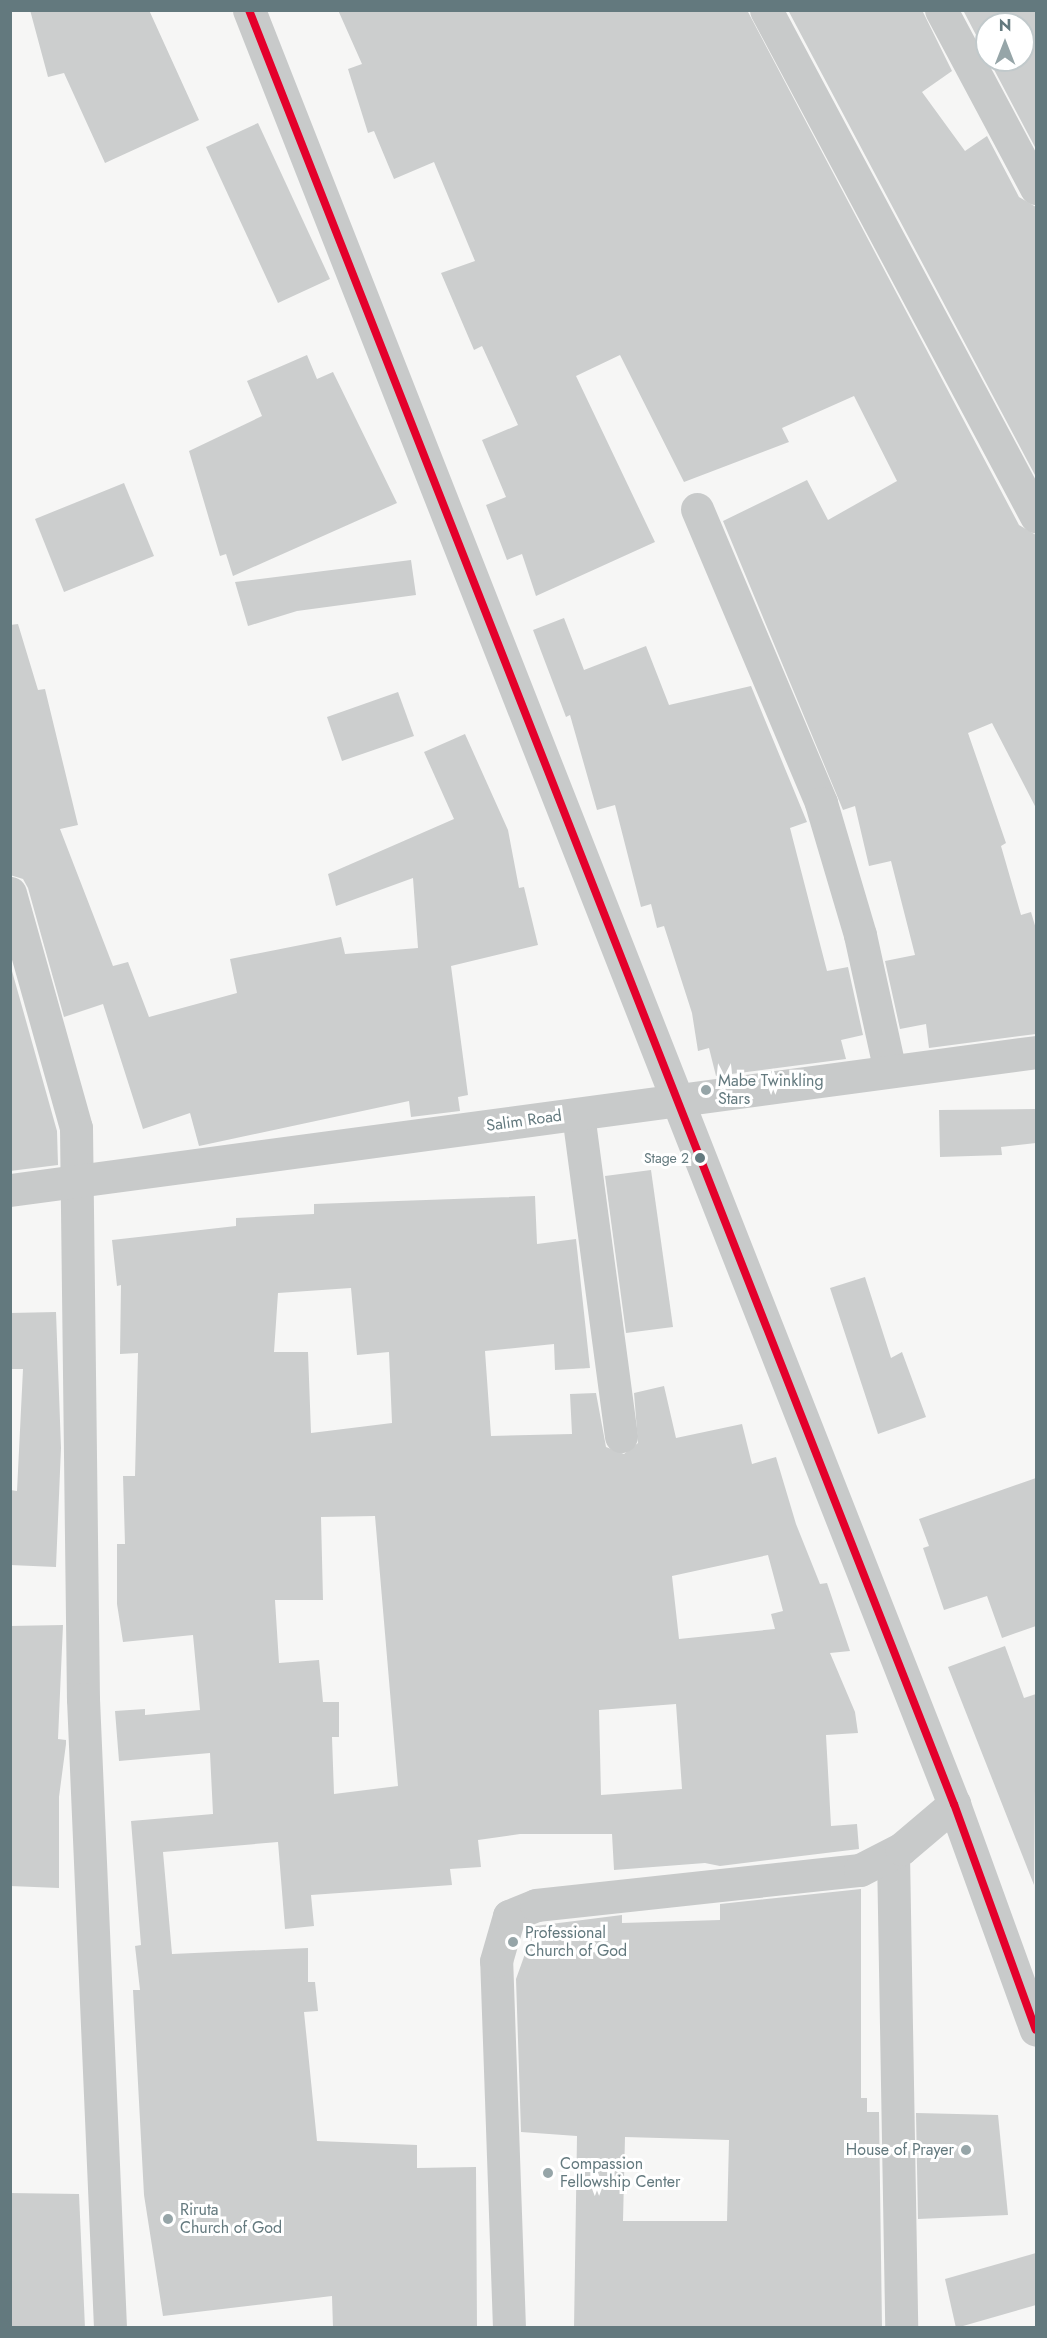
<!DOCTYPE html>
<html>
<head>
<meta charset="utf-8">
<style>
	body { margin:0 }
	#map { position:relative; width:1047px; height:2338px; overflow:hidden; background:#f6f6f5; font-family:Jost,sans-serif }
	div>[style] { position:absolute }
	.building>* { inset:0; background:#cccece }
	.minor>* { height:33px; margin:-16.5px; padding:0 16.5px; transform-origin:16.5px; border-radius:16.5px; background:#c8caca }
	.bus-1>* { height:8px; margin:-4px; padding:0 4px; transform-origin:4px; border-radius:4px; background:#e4002b }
	.dots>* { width:16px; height:16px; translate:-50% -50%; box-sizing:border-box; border:3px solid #fff; border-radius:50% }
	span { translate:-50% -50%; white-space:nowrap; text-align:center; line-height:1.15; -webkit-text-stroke:6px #fff; paint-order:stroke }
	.bus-label { font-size:14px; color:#63797e }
	.right { translate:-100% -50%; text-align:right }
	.poi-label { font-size:16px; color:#63797e }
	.left { translate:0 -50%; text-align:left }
	.street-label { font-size:16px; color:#63797e }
	.frame { position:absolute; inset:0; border:12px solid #63797e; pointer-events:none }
	.north { position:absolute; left:975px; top:12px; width:60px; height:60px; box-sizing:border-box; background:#fff; border:2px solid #c1c9cb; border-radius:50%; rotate:0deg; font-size:16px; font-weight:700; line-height:24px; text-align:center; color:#63797e }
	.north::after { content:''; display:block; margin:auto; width:21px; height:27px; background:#96a5a8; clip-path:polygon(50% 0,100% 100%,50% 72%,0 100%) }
</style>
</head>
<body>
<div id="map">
	<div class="building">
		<i style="clip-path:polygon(30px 10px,149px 10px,199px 120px,105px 163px,64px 73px,48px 77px)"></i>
		<i style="clip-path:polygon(338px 10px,747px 10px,1019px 525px,1036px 535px,1036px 808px,992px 723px,968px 733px,1006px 843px,1001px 846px,1021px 915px,1031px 912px,1036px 929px,1036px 1034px,929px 1048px,926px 1024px,900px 1029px,885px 961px,915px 955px,891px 861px,869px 866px,855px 806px,843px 810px,723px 521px,807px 480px,828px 520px,897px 481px,854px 396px,782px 428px,789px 442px,684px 482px,620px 355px,576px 376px,655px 542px,536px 596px,522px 554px,507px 560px,486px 505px,506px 497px,482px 440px,518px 425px,482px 346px,474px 350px,441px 273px,475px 261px,434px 162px,394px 179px,374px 131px,368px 133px,348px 69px,362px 64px)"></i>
		<i style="clip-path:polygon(788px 10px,922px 10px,952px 71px,922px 92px,965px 151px,987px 136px,1019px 197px,1036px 207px,1036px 477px)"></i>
		<i style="clip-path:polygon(963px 10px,1036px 10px,1036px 149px,989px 60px,1023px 60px,1023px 24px,987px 24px,987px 56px)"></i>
		<i style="clip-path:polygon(258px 123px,330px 279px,278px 303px,206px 147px)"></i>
		<i style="clip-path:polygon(307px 355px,317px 379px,333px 372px,397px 503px,233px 576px,226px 554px,220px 556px,189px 451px,262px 416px,247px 381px)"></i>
		<i style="clip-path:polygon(124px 483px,154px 556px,64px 592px,35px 519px)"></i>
		<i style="clip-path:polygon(411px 560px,416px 595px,297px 611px,248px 626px,235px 582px)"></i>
		<i style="clip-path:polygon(564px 618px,584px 670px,646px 646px,669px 705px,751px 686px,807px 822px,790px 828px,827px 971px,848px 967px,863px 1035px,841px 1040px,846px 1059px,716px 1076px,709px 1048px,698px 1051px,692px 1013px,664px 926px,657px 928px,651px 904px,641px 907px,615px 805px,597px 810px,570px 715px,566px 717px,533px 630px)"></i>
		<i style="clip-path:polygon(18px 624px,38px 690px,45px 689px,78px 825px,60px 829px,113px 966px,128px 962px,149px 1017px,237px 993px,230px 959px,341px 937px,345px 954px,418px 948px,413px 878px,336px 906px,328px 874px,454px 819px,424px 752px,465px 734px,508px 830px,519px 888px,524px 887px,538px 945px,451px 966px,468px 1095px,458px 1097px,460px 1111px,411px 1117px,409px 1101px,199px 1146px,190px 1113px,143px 1129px,103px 1004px,64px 1017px,28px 888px,23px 879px,10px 875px,10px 625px)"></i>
		<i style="clip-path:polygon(398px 692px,414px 736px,342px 761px,327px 717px)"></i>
		<i style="clip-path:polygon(10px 964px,57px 1131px,58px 1165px,10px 1171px)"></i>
		<i style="clip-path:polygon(1036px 1109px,1036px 1143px,1001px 1147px,1002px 1155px,940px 1157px,939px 1110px)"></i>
		<i style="clip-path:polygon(651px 1170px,673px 1327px,626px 1333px,605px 1176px)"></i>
		<i style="clip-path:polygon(evenodd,535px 1196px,537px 1244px,576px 1239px,590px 1368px,555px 1370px,554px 1344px,485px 1351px,491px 1436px,572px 1434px,570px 1394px,596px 1393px,606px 1447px,624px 1454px,638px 1443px,634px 1393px,664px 1386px,676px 1438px,742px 1424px,752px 1464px,776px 1457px,796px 1524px,820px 1584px,827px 1583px,850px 1651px,830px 1653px,855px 1712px,858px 1733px,826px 1735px,831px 1826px,857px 1824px,859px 1849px,720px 1866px,705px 1863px,614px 1870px,612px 1834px,520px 1834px,478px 1840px,481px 1867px,450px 1869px,452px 1885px,311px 1895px,314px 1926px,285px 1929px,278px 1842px,163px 1852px,172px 1954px,308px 1948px,308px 1982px,315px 1982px,318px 2011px,304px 2012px,317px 2141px,417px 2145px,417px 2168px,476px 2167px,477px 2328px,333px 2328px,332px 2296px,163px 2316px,144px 2195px,133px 1990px,140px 1990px,135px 1946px,141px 1945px,131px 1821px,213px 1814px,210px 1753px,119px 1761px,115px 1711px,145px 1709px,145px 1715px,200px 1710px,193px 1635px,123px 1642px,117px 1604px,117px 1544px,125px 1544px,123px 1476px,135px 1476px,138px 1353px,120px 1354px,121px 1285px,117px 1286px,112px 1240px,236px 1226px,236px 1218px,314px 1214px,314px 1204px,535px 1196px,351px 1288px,357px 1355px,389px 1352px,392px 1423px,311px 1433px,308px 1352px,274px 1352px,278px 1293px,351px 1288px,535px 1196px,375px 1516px,398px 1786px,334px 1794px,332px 1737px,339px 1737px,339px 1702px,323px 1702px,319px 1660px,279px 1663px,275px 1600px,323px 1600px,321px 1517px,375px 1516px,535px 1196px,768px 1555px,783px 1611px,771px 1614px,775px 1629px,679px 1639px,672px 1576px,768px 1555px,535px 1196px,676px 1704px,682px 1789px,601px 1795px,599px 1710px,676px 1704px)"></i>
		<i style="clip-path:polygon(865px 1277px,891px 1358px,902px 1352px,926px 1417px,878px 1434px,830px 1288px)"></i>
		<i style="clip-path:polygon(56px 1312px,61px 1448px,56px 1567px,10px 1565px,10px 1490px,17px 1491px,23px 1369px,10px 1369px,10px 1313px)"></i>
		<i style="clip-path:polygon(1036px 1478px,1036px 1626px,1002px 1638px,987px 1596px,944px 1610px,923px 1548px,929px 1546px,919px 1519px)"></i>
		<i style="clip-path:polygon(63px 1625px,58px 1739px,66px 1740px,66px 1744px,59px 1797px,59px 1888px,10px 1886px,10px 1626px)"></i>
		<i style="clip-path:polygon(1005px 1646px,1024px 1698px,1036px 1694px,1034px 1885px,948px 1667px)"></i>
		<i style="clip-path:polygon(evenodd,861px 1889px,861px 2098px,867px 2098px,867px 2112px,879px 2112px,882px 2328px,574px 2328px,577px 2136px,521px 2132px,516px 1979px,535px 1926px,622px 1915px,622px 1923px,720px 1920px,720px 1904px,861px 1889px,625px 2137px,729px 2140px,727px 2221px,623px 2221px,625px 2137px)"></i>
		<i style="clip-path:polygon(916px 2113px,998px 2115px,1008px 2215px,918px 2219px)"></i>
		<i style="clip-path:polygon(10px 2193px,79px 2194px,85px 2328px,10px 2328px)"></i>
		<i style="clip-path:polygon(1036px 2253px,1036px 2305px,956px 2328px,945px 2279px)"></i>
	</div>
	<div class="minor">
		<i style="left:249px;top:10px;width:1928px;rotate:68.55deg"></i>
		<i style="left:954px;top:1804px;width:240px;rotate:70.1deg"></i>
		<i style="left:766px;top:10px;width:574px;rotate:61.92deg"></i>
		<i style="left:941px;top:10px;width:202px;rotate:61.9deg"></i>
		<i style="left:697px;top:509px;width:319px;rotate:67.1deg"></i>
		<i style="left:821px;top:803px;width:138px;rotate:73.5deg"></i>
		<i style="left:860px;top:935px;width:139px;rotate:77.6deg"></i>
		<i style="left:10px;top:893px;width:244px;rotate:74.3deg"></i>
		<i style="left:76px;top:1128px;width:571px;rotate:89.3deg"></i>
		<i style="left:83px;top:1699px;width:630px;rotate:87.54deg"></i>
		<i style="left:578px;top:1114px;width:325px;rotate:82.4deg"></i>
		<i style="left:10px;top:1190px;width:1035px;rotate:-7.66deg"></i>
		<i style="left:893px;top:1854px;width:474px;rotate:89deg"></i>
		<i style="left:509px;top:2328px;width:367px;rotate:-92deg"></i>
		<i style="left:496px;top:1961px;width:47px;rotate:-73.9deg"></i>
		<i style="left:509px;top:1916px;width:29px;rotate:-22deg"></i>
		<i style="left:536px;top:1905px;width:326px;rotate:-6.2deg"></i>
		<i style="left:860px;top:1870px;width:46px;rotate:-27.1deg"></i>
		<i style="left:901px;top:1849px;width:70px;rotate:-40.3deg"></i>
	</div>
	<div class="bus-1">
		<i style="left:249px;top:10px;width:1928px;rotate:68.55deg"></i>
		<i style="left:954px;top:1804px;width:240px;rotate:70.1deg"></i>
	</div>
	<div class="dots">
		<i style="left:706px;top:1090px;background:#96a5a8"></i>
		<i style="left:700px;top:1158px;background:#63797e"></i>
		<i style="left:513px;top:1942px;background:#96a5a8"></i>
		<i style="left:966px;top:2150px;background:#96a5a8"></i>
		<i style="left:548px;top:2173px;background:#96a5a8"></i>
		<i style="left:168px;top:2219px;background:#96a5a8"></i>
	</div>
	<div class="bus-label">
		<span class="right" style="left:689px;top:1158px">Stage 2</span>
	</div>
	<div class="poi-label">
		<span class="left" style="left:718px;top:1090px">Mabe Twinkling<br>Stars</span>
		<span class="left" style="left:525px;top:1942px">Professional<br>Church of God</span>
		<span class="right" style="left:954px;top:2150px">House of Prayer</span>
		<span class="left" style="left:560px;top:2173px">Compassion<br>Fellowship Center</span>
		<span class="left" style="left:180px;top:2219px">Riruta<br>Church of God</span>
	</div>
	<div class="street-label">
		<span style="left:524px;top:1121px;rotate:-8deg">Salim Road</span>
	</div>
	<div class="frame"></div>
	<div class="north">N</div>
</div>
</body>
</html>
